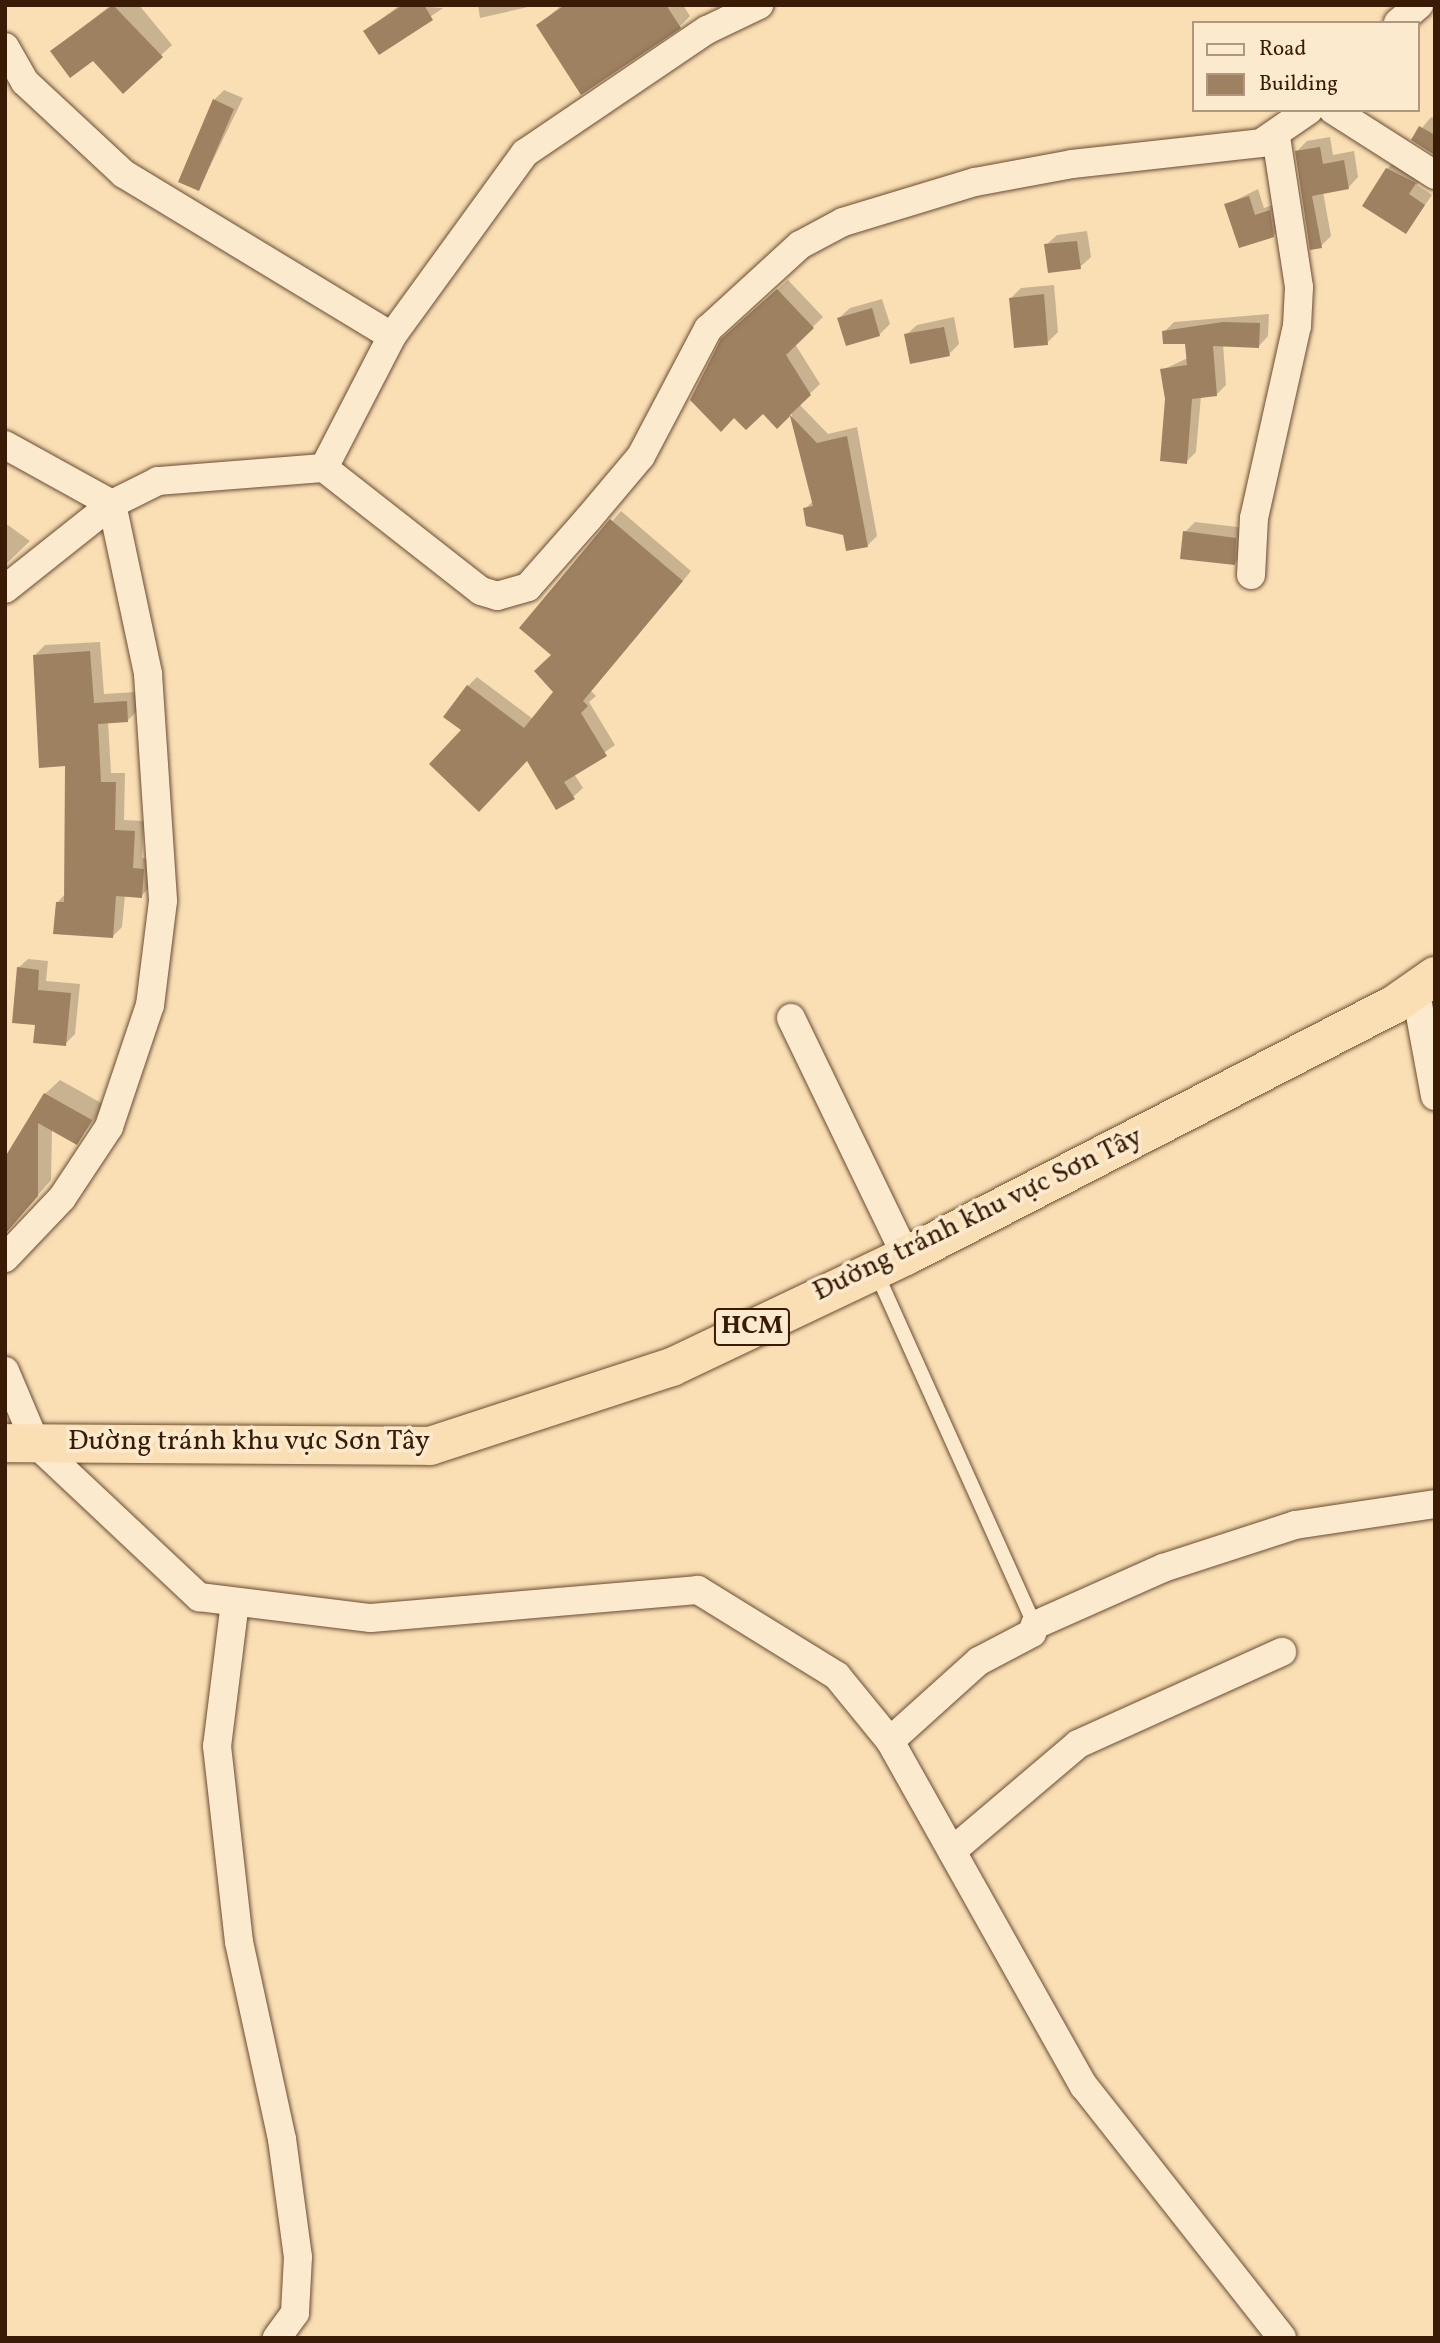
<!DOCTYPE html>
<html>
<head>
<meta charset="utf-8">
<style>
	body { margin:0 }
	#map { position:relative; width:1440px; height:2343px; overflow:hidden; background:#fadfb5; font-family:Vollkorn,serif }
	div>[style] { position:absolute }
	.shadow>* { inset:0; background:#0003 }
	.building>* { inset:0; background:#9e8161 }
	.roads { filter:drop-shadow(0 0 2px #6a4d32) drop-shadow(0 0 2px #6a4d32) }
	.service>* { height:14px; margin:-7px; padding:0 7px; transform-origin:7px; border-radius:7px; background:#fceacf }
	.minor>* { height:28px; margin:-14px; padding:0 14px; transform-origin:14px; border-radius:14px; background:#fceacf }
	.trunk>* { height:38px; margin:-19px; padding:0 19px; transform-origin:19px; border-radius:19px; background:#fadfb5 }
	span { translate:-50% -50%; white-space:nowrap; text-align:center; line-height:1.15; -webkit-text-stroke:7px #fceacf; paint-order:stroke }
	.shield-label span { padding:2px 5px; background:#fceacf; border:2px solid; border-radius:5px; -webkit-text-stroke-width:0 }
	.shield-label { font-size:26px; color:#3a1c06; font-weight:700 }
	.street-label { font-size:28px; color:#3a1c06 }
	.frame { position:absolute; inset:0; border:7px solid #3a1c06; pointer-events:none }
	.legend { position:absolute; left:1192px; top:21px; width:228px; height:91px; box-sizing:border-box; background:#fceacf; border:2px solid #ae987f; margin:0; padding:9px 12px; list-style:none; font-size:21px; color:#3a1c06 }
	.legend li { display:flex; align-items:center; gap:14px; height:35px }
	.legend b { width:35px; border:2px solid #ae987f }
</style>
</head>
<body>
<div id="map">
	<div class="shadow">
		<i style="clip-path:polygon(111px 5px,139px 5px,172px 45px,123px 91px,94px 59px,52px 51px)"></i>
		<i style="clip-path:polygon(400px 5px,443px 8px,379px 52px,365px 31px)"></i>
		<i style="clip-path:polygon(478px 5px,537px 5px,480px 18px)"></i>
		<i style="clip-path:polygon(562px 5px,683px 5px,690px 16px,680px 26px,538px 25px)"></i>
		<i style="clip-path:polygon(224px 90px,243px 98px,199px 189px,214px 100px)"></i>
		<i style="clip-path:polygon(1431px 117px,1435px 119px,1435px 153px,1413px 139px)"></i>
		<i style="clip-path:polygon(1330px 137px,1333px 155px,1354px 151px,1358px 177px,1348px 188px,1323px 192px,1331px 236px,1321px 246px,1297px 151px,1307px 141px)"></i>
		<i style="clip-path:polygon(1396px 160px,1423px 174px,1417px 185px,1432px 195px,1406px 232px,1387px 169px)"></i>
		<i style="clip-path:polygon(1258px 189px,1264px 208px,1279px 203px,1282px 226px,1274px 235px,1226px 205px)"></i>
		<i style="clip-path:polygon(1087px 231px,1091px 257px,1080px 267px,1046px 245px,1057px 235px)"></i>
		<i style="clip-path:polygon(788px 280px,823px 317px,795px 344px,820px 384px,799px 404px,828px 434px,857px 427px,877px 536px,867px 546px,805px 509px,813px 501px,791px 412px,734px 329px)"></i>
		<i style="clip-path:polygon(1054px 285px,1058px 332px,1047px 343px,1011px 298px,1021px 288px)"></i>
		<i style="clip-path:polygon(882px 299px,890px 324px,879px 335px,839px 318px,850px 308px)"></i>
		<i style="clip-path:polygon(1269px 314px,1268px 336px,1259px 346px,1223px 344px,1226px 385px,1216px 395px,1201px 396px,1196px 452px,1186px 462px,1162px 370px,1188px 358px,1187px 343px,1164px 332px,1174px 322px)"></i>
		<i style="clip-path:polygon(954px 317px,959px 344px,949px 354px,906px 335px,917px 325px)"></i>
		<i style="clip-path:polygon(621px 511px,691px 571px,591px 691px,596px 696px,589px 702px,615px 745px,574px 774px,583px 788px,573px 797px,527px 759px,464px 730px,468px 686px,477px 677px,533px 719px,555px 692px,553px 655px,521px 628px)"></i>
		<i style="clip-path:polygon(1195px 522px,1246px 528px,1245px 553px,1234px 564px,1185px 532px)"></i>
		<i style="clip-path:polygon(5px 523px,30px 541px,5px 565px)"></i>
		<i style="clip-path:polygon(100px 642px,104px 694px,136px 692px,137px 711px,127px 721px,108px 722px,111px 773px,125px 773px,124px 820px,144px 821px,142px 858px,153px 859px,151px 886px,141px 896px,125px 895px,122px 927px,112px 937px,57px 903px,65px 894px,67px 765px,35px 655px,45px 645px)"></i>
		<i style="clip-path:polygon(28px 959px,48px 961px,46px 981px,80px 984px,75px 1034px,65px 1044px,36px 1023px,18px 968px)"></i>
		<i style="clip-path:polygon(60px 1080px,105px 1105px,77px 1143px,52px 1129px,51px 1180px,5px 1233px,45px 1094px)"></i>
	</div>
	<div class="building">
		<i style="clip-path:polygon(113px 5px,163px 57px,123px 94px,93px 61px,70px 78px,50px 51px)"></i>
		<i style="clip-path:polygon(403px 5px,424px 5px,433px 20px,379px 55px,363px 31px)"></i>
		<i style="clip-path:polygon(565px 5px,666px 5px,681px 28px,581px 95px,536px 25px)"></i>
		<i style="clip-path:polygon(213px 99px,234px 109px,199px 191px,178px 182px)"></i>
		<i style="clip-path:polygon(1419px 126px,1435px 135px,1433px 154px,1411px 140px)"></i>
		<i style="clip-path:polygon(1320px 147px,1323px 164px,1344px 160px,1349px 189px,1312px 196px,1322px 248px,1310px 250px,1295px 151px)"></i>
		<i style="clip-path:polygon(1386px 168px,1416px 183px,1409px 194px,1425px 205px,1406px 234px,1362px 206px)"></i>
		<i style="clip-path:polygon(1249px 196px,1255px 215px,1270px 210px,1274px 237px,1239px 248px,1224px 204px)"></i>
		<i style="clip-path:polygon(1077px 241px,1081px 269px,1048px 273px,1044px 244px)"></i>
		<i style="clip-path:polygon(777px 289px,814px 328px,786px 355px,811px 395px,790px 415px,817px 443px,847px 436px,868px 547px,846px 551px,843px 535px,806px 526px,803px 508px,813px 506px,790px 416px,777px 429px,763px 414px,746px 430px,734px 418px,721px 432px,690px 400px,721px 339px)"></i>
		<i style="clip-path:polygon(1044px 294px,1048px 345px,1014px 348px,1009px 298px)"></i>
		<i style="clip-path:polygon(872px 308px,880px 336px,846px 346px,837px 318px)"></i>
		<i style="clip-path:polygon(1223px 322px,1260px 323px,1259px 348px,1213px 346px,1217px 396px,1192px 399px,1187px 464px,1160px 461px,1165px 399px,1160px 369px,1187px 365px,1185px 344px,1163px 344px,1162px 331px)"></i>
		<i style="clip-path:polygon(944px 327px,950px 356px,910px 364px,904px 334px)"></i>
		<i style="clip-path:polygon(610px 519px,683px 581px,583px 701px,588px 706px,581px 713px,607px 756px,564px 782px,575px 799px,556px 810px,527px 761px,479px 812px,429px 764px,461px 730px,443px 717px,467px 685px,524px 728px,553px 692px,534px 671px,551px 655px,519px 628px)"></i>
		<i style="clip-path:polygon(1183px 531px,1236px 538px,1235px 565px,1180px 559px)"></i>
		<i style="clip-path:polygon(90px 651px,94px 703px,127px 701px,128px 722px,98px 724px,101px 782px,116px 782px,115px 830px,135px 831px,133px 868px,144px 869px,142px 898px,116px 896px,113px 938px,53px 934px,56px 902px,64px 902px,65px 766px,39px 768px,33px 655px)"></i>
		<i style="clip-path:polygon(17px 967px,39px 970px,38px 990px,71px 993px,66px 1046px,33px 1043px,35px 1025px,12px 1023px)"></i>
		<i style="clip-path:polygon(44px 1093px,92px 1120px,77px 1145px,38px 1123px,38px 1196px,5px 1234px,5px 1157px)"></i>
	</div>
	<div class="roads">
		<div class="service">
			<i style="left:876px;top:1272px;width:387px;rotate:65.8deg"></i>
		</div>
		<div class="minor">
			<i style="left:1398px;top:23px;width:28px;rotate:-41deg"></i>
			<i style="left:5px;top:47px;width:40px;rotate:60.3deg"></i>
			<i style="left:25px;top:82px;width:135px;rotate:42.9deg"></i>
			<i style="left:124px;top:174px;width:313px;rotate:31.2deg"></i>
			<i style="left:392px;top:336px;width:148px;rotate:117.3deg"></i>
			<i style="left:324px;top:468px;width:199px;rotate:38.1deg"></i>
			<i style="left:481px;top:591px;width:17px;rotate:17deg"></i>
			<i style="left:497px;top:596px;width:32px;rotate:-16deg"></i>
			<i style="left:528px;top:587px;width:91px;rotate:-48.6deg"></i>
			<i style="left:588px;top:519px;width:82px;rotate:-49.9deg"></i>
			<i style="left:641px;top:456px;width:144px;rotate:-62.2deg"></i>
			<i style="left:708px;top:329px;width:125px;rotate:-42.4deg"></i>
			<i style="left:800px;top:245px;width:49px;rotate:-28.1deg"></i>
			<i style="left:843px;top:222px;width:138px;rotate:-16.9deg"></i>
			<i style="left:975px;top:182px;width:99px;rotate:-10.5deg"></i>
			<i style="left:1072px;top:164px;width:190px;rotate:-6.3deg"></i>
			<i style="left:1261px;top:143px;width:58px;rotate:-34.5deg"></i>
			<i style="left:1333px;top:110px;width:121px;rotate:32.5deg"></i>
			<i style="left:392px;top:336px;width:226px;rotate:-54deg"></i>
			<i style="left:525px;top:153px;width:220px;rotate:-34.1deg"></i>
			<i style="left:707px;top:30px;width:58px;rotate:-25.7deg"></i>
			<i style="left:5px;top:445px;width:122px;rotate:28.9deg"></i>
			<i style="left:112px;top:504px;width:174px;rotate:78deg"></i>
			<i style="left:148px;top:674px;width:227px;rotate:86.2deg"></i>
			<i style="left:163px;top:901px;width:105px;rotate:97.1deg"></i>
			<i style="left:150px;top:1005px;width:129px;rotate:108.6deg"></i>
			<i style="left:109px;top:1127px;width:85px;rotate:123.5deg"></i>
			<i style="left:62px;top:1198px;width:83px;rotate:133.5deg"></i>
			<i style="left:1251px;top:575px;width:57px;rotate:-87deg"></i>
			<i style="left:1254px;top:518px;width:197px;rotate:-77.4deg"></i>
			<i style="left:1297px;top:326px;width:39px;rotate:-87deg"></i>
			<i style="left:1299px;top:287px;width:152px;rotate:-98.7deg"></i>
			<i style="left:5px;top:589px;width:137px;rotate:-38.5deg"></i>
			<i style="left:112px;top:504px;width:51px;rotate:-26.6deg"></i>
			<i style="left:158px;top:481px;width:167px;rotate:-4.5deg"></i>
			<i style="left:1415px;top:988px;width:110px;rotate:79.5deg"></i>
			<i style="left:791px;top:1018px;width:264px;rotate:64.2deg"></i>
			<i style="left:5px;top:1371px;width:79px;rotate:67deg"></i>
			<i style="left:36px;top:1444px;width:224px;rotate:43.2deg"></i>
			<i style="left:199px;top:1597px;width:173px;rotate:7deg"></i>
			<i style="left:371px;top:1618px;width:328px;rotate:-4.9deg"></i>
			<i style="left:698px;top:1590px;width:163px;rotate:31.7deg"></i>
			<i style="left:837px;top:1676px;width:84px;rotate:50.8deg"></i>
			<i style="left:890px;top:1741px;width:396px;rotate:60.7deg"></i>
			<i style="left:1084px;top:2086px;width:320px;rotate:51.8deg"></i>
			<i style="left:235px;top:1602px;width:145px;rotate:97.1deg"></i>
			<i style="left:217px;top:1746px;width:197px;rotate:83.6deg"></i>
			<i style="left:239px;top:1942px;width:202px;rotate:77.7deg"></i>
			<i style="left:282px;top:2139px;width:119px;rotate:82.3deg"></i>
			<i style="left:298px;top:2257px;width:56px;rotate:93.1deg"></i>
			<i style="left:295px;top:2313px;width:31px;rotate:126deg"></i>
			<i style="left:890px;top:1741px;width:120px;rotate:-42deg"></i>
			<i style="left:979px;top:1661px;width:60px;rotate:-27.8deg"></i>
			<i style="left:1032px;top:1633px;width:9px;rotate:-69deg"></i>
			<i style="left:1035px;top:1625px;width:140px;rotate:-24deg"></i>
			<i style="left:1163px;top:1568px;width:139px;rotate:-18deg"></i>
			<i style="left:1295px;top:1525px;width:142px;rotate:-8.5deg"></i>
			<i style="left:952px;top:1851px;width:165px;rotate:-40.3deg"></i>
			<i style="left:1078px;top:1744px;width:224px;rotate:-24.3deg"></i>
		</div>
		<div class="trunk">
			<i style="left:5px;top:1443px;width:425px;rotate:0.4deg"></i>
			<i style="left:430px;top:1446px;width:255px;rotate:-18.1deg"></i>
			<i style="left:672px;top:1367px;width:259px;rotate:-25.4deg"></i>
			<i style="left:906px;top:1256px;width:550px;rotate:-27.26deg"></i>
			<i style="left:1395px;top:1004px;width:49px;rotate:-35deg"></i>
		</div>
	</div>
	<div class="shield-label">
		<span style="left:752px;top:1327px">HCM</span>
	</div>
	<div class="street-label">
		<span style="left:978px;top:1215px;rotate:-26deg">Đường tránh khu vực Sơn Tây</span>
		<span style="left:249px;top:1442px">Đường tránh khu vực Sơn Tây</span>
	</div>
	<div class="frame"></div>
	<ul class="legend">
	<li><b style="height:9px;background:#fceacf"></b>Road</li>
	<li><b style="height:19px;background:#9e8161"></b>Building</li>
	</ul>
</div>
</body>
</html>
